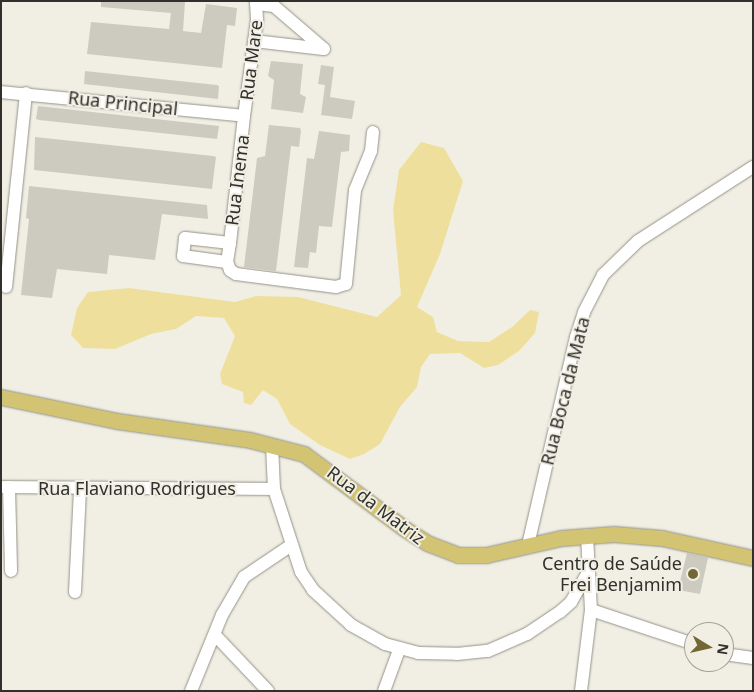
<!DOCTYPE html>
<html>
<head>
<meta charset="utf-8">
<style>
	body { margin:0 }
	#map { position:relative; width:754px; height:692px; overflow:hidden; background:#f1efe4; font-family:"Noto Sans",sans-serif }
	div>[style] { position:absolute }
	.green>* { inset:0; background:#eee09c }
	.building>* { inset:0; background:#cdcbc0 }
	.roads { filter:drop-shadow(0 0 1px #949288) drop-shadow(0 0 1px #949288) }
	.minor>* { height:12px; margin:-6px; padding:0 6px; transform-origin:6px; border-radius:6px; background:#fff }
	.major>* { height:15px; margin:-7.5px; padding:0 7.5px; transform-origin:7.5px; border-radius:7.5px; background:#d2c473 }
	.dots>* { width:14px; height:14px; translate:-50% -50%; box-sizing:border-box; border:2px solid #f1efe4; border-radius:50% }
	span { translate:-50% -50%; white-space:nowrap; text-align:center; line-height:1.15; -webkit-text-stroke:4px #f1efe4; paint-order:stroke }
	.street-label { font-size:18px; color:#31302c }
	.poi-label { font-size:18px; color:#31302c }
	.right { translate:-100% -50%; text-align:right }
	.frame { position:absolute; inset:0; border:2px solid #31302c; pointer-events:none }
	.north { position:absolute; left:684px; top:622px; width:50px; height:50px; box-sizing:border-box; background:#f1efe4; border:1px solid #a4a39a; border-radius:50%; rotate:99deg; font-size:14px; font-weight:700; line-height:20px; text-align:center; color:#31302c }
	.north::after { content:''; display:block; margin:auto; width:18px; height:22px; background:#736835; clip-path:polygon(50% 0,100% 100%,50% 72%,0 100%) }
</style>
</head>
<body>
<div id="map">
	<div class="green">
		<i style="clip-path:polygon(421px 142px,444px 148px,463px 181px,440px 254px,417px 307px,433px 317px,437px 332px,458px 341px,489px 342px,512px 327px,530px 310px,539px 312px,535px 333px,519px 351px,498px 365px,484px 368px,460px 353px,430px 354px,421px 367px,417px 387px,400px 407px,380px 444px,364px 454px,350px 459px,320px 445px,290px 424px,277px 399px,263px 390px,251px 405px,244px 403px,243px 392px,222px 384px,220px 374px,235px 336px,224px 318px,196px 316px,176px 329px,151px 334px,115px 349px,83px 348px,71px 335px,77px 308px,88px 292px,129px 288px,235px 302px,256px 296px,298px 297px,377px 317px,401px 295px,393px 210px,399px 170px)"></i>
	</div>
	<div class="building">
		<i style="clip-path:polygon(101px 1px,185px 2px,183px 31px,201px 33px,206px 4px,237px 8px,235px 26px,227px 25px,222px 68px,87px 54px,91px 22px,169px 29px,171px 13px,101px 7px)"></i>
		<i style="clip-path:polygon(271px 61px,303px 64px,300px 94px,306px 97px,303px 113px,271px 109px,274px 80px,268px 76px)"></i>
		<i style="clip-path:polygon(321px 65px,334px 67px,330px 97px,355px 101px,352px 119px,321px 115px,325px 85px,318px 84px)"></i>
		<i style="clip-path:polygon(85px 71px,217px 85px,219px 86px,218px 99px,84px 84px)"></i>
		<i style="clip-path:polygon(38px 106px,219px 126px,217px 139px,39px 120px,36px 119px)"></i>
		<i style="clip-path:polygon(269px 125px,300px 128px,301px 131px,299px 147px,291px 146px,276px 271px,244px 267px,257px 158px,265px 156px)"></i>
		<i style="clip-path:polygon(319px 131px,350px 135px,349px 151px,341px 152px,332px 227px,319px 226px,316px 253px,310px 252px,308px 268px,294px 267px,307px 158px,314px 159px)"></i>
		<i style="clip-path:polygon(35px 137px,213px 156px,216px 157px,212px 189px,34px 170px)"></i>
		<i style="clip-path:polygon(29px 186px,207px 205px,208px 219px,162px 214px,155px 260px,109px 255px,107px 274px,57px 269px,52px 298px,21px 295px,29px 219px,26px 218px)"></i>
		<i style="clip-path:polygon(687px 553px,708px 558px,700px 594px,678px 590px)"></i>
	</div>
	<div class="roads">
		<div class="minor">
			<i style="left:254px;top:41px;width:70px;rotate:6.5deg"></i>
			<i style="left:324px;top:49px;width:66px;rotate:-139.3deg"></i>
			<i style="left:274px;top:6px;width:18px;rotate:-174deg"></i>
			<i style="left:1px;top:92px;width:244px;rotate:5.6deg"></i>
			<i style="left:230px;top:243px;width:45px;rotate:-173.7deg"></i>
			<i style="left:185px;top:238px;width:18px;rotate:96deg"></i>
			<i style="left:183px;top:256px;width:44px;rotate:7.8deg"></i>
			<i style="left:227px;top:262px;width:19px;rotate:-81deg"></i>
			<i style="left:230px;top:243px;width:128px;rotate:-83.7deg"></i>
			<i style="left:244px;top:116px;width:97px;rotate:-82.3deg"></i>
			<i style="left:257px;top:20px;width:19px;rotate:-93deg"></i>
			<i style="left:227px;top:262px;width:9px;rotate:69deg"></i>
			<i style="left:230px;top:270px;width:7px;rotate:34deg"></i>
			<i style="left:236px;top:274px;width:101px;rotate:7.4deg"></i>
			<i style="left:336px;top:287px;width:10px;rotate:-17deg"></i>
			<i style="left:346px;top:284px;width:94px;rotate:-84.5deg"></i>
			<i style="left:355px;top:190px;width:42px;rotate:-67.7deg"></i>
			<i style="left:371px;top:151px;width:19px;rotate:-84deg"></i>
			<i style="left:6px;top:287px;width:195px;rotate:-84.1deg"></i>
			<i style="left:272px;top:445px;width:44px;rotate:87.4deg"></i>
			<i style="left:274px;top:489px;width:87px;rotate:72deg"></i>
			<i style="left:301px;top:572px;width:22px;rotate:56deg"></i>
			<i style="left:313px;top:590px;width:52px;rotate:42.6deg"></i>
			<i style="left:351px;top:625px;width:39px;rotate:29deg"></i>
			<i style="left:385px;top:644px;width:34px;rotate:15deg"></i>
			<i style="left:418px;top:653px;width:39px;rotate:1deg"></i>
			<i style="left:457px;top:654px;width:31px;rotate:-6deg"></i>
			<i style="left:488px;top:651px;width:43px;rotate:-23.6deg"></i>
			<i style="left:527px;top:634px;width:40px;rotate:-34deg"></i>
			<i style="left:560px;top:612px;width:15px;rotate:-42deg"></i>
			<i style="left:571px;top:602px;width:34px;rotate:-60deg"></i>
			<i style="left:1px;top:487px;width:273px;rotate:0.4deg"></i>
			<i style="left:9px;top:487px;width:84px;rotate:88.6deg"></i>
			<i style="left:528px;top:545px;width:213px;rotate:-77deg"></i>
			<i style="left:576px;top:337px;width:26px;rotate:-72deg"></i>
			<i style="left:584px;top:312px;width:42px;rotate:-62.8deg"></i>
			<i style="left:603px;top:275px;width:49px;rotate:-44.2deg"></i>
			<i style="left:638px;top:241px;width:137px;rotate:-32.8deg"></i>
			<i style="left:75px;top:592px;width:102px;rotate:-87.2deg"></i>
			<i style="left:591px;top:610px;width:108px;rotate:18.3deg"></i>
			<i style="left:215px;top:635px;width:77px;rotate:46.6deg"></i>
			<i style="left:724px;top:654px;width:29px;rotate:8deg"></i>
			<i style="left:191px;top:691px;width:82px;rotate:-67.8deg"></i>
			<i style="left:222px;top:615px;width:44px;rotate:-59.9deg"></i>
			<i style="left:244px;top:577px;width:55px;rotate:-34deg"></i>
			<i style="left:384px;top:691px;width:44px;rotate:-69.9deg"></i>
			<i style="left:581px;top:691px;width:82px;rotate:-83deg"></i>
			<i style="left:591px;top:610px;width:75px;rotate:-93.1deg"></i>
		</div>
		<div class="major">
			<i style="left:1px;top:397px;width:118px;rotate:11.7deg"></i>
			<i style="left:117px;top:421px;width:134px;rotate:8.1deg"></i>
			<i style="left:250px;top:440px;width:56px;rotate:14.5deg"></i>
			<i style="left:304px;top:454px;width:126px;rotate:36.6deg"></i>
			<i style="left:405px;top:529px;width:26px;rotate:32deg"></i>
			<i style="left:427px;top:543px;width:33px;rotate:21deg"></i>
			<i style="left:458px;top:555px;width:28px"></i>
			<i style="left:486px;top:555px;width:77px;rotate:-12.8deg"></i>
			<i style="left:561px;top:538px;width:53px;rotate:-4.3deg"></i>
			<i style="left:614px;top:534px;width:48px;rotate:4.8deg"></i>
			<i style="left:662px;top:538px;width:93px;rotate:12.4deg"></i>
		</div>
	</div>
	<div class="dots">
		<i style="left:693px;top:574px;background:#736835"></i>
	</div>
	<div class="street-label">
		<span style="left:251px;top:60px;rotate:-83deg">Rua Mare</span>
		<span style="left:123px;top:103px;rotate:6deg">Rua Principal</span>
		<span style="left:237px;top:180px;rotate:-83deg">Rua Inema</span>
		<span style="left:565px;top:391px;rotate:-76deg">Rua Boca da Mata</span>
		<span style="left:137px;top:488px">Rua Flaviano Rodrigues</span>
		<span style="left:376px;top:505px;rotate:37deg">Rua da Matriz</span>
	</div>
	<div class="poi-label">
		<span class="right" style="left:682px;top:574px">Centro de Saúde<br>Frei Benjamim</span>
	</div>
	<div class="frame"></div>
	<div class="north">N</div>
</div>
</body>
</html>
